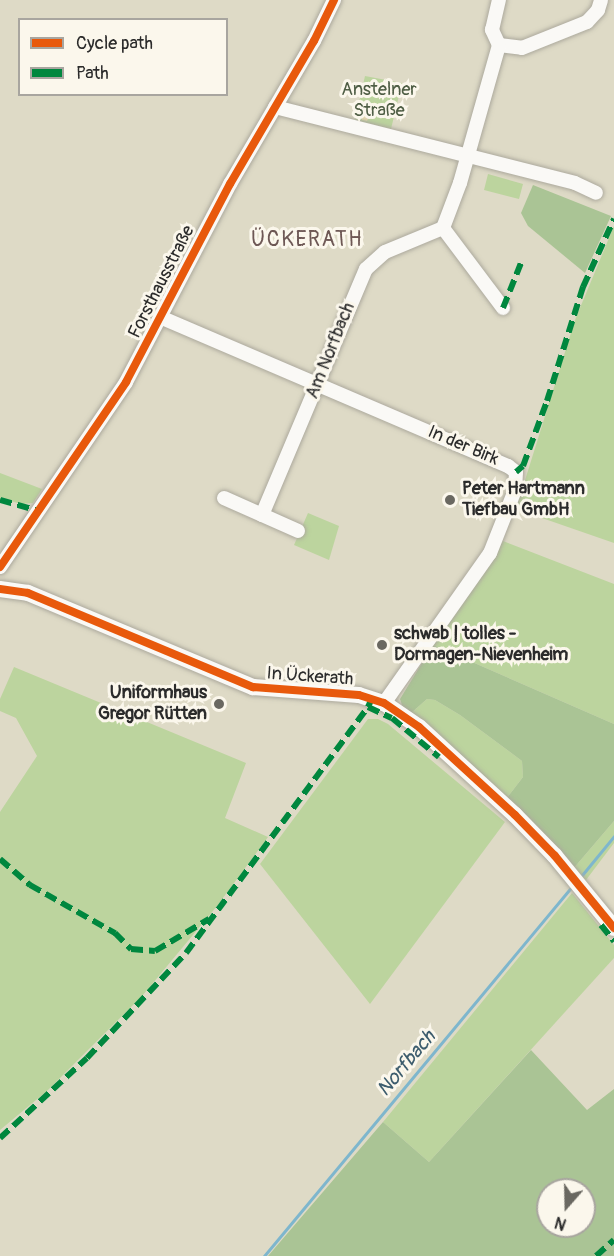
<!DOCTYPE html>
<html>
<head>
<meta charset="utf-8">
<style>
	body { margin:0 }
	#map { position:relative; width:614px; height:1256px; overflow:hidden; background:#dedac6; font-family:Pangolin,sans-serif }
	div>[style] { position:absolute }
	.green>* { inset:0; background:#bcd49e }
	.forest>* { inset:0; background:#aac495 }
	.sand>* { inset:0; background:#e7dab0 }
	.stream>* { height:3px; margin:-1.5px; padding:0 1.5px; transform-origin:1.5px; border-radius:1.5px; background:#7eb6cd }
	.roads { filter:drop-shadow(0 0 2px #aca99d) drop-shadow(0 0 2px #aca99d) }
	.minor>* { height:14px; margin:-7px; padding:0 7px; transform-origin:7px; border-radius:7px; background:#faf9f6 }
	.major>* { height:16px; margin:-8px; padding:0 8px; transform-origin:8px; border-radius:8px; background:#faf9f6 }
	.quiet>* { height:6px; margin-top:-3px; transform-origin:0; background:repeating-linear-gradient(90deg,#00873e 0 12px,transparent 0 18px) }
	.cycleway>* { height:8px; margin:-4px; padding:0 4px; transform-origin:4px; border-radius:4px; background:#e8590c }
	.dots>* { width:16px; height:16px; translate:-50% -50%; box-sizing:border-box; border:3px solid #fbf7ec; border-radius:50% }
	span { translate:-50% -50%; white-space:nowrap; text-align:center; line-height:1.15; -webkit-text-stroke:6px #fbf7ec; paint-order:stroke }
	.park-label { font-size:18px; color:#4e5d44 }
	.street-label { font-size:18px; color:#2b2b2b }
	.poi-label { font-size:18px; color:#2b2b2b; font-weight:700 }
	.left { translate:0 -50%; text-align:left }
	.right { translate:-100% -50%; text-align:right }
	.water-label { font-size:20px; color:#3c5c6d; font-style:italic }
	.quarter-label { font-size:21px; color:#6d5754; letter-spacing:1.5px }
	.legend { position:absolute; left:18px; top:18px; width:210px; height:78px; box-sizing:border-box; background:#fbf7ec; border:2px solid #a8a59f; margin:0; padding:8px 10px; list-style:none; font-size:18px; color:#2b2b2b }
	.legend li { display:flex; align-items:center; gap:12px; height:30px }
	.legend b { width:30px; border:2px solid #a8a59f }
	.north { position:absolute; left:536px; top:1178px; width:60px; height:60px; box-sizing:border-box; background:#fbf7ec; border:2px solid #a8a59f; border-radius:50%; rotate:200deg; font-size:16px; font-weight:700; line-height:24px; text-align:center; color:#2b2b2b }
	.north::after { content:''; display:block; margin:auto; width:21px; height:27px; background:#6a6861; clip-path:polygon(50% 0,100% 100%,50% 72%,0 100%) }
</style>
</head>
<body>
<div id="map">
	<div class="green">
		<i style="clip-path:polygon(365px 76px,402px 83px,391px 129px,355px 120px)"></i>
		<i style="clip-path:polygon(488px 174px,523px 184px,519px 199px,484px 190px)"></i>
		<i style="clip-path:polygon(614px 226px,614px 543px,516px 509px,575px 320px)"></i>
		<i style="clip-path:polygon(0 473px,42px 489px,33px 503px,21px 504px,0 498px)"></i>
		<i style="clip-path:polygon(308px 513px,339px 526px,329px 560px,294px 545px)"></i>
		<i style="clip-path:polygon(503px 541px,614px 584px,614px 724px,433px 645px,492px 561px)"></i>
		<i style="clip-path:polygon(14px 667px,246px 763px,225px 818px,268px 837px,217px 906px,143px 995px,48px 1090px,0 1130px,0 812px,37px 756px,16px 718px,0 711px,0 699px)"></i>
		<i style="clip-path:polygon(427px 699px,435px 700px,460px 715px,522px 761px,523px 777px,506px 799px,410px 714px)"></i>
		<i style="clip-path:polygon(368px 719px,378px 719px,388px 724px,505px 822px,370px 1004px,260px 864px)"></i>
		<i style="clip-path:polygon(614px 821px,614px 843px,586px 880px,573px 869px)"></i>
		<i style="clip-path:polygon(572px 893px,614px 945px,614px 958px,429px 1162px,383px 1122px)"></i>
	</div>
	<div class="forest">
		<i style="clip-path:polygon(533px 185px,611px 216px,585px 273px,528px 226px,521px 213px)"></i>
		<i style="clip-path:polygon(433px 645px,614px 724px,614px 821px,573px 869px,506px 799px,523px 777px,522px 761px,460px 715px,435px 700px,427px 699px,410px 714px,403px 708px,400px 699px)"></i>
		<i style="clip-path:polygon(evenodd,531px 1050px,587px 1110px,614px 1089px,614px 1256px,268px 1256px,383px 1122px,429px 1162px,531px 1050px,548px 1190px,584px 1190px,584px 1226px,548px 1226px,548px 1190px)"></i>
	</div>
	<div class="sand">
		<i style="clip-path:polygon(376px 87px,385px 88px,387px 96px,366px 96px,367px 89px)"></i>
		<i style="clip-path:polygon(374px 102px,381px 109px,381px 115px,370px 115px,367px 121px,362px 120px,362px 112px,369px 111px)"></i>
	</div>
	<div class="stream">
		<i style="left:582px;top:875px;width:50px;rotate:-50.6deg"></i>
		<i style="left:264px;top:1256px;width:478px;rotate:-50.2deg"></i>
	</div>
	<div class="roads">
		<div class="minor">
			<i style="left:499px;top:45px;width:23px;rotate:7deg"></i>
			<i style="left:522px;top:48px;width:70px;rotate:-21.8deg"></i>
			<i style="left:587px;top:22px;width:16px;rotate:-47deg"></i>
			<i style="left:598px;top:10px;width:10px;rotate:-73deg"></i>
			<i style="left:275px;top:107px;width:309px;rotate:14.2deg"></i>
			<i style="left:575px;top:183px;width:23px;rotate:25deg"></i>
			<i style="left:443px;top:228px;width:100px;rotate:53.1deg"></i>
			<i style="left:160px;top:317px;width:379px;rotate:23.2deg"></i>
			<i style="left:508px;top:466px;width:10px;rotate:37deg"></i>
			<i style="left:516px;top:472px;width:18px;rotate:93deg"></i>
			<i style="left:515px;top:490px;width:68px;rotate:111.6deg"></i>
			<i style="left:490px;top:553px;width:184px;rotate:125.2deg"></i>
			<i style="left:224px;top:498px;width:81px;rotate:24deg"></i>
			<i style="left:262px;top:515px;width:267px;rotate:-67.1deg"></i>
			<i style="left:366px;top:269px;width:25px;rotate:-42deg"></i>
			<i style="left:385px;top:252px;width:63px;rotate:-22.5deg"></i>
			<i style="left:443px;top:228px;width:48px;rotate:-69.3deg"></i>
			<i style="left:460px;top:183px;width:143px;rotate:-74.2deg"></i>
			<i style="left:499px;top:45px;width:17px;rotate:-115deg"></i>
			<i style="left:492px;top:30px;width:31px;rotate:-77deg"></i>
			<i style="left:0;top:567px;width:224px;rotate:-55.7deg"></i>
			<i style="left:126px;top:382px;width:224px;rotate:-62.3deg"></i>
			<i style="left:230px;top:184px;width:166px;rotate:-59.6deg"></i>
			<i style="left:314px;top:41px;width:46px;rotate:-64deg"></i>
		</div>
		<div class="major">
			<i style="left:0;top:589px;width:28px;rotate:8deg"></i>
			<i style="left:28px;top:593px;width:244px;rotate:22.7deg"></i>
			<i style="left:253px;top:687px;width:106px;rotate:4.3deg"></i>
			<i style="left:359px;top:695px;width:26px;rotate:18deg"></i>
			<i style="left:384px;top:703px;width:42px;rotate:34.4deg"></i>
			<i style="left:419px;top:727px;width:130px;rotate:42.5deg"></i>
			<i style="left:515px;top:815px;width:57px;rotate:45.7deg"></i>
			<i style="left:555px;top:856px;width:93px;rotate:50.7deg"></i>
		</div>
	</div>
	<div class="quiet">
		<i style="left:503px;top:308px;width:48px;rotate:-68.2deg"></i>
		<i style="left:516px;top:472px;width:9px;rotate:-41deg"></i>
		<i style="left:523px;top:466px;width:69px;rotate:-69.7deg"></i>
		<i style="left:547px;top:401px;width:120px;rotate:-72.5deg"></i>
		<i style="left:583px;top:287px;width:75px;rotate:-65.5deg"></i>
		<i style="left:0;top:500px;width:41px;rotate:15.8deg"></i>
		<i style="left:368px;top:707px;width:26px;rotate:25deg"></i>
		<i style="left:392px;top:718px;width:61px;rotate:39.7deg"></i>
		<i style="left:0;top:859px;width:40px;rotate:41deg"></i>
		<i style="left:30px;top:885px;width:98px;rotate:29.5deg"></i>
		<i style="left:115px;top:933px;width:23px;rotate:45deg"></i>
		<i style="left:131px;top:949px;width:24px;rotate:5deg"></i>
		<i style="left:155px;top:951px;width:63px;rotate:-30.7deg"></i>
		<i style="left:601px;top:925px;width:21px;rotate:51deg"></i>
		<i style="left:0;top:1138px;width:118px;rotate:-42.6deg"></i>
		<i style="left:87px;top:1058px;width:144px;rotate:-46.7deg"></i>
		<i style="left:186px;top:953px;width:306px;rotate:-53.5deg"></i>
		<i style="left:368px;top:707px;width:10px;rotate:-66deg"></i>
		<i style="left:596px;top:1256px;width:24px;rotate:-42deg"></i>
	</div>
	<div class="cycleway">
		<i style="left:0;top:567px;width:224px;rotate:-55.7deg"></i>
		<i style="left:126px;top:382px;width:224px;rotate:-62.3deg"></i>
		<i style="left:230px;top:184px;width:166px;rotate:-59.6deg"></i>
		<i style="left:314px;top:41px;width:46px;rotate:-64deg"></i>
		<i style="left:0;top:589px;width:28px;rotate:8deg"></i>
		<i style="left:28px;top:593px;width:244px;rotate:22.7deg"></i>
		<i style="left:253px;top:687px;width:106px;rotate:4.3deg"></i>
		<i style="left:359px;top:695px;width:26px;rotate:18deg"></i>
		<i style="left:384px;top:703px;width:42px;rotate:34.4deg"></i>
		<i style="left:419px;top:727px;width:130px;rotate:42.5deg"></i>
		<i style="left:515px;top:815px;width:57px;rotate:45.7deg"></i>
		<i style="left:555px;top:856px;width:93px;rotate:50.7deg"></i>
	</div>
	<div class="dots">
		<i style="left:450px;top:500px;background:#6a6861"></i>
		<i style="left:382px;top:645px;background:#6a6861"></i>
		<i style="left:219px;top:704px;background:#6a6861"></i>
	</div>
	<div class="park-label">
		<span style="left:379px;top:101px">Anstelner<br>Straße</span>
	</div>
	<div class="street-label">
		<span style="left:162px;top:282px;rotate:-63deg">Forsthausstraße</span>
		<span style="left:331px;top:351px;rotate:-68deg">Am Norfbach</span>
		<span style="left:463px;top:446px;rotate:23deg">In der Birk</span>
		<span style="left:310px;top:677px;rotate:4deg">In Ückerath</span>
	</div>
	<div class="poi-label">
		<span class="left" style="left:462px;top:500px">Peter Hartmann<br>Tiefbau GmbH</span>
		<span class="left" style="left:394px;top:645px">schwab | tolles -<br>Dormagen-Nievenheim</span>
		<span class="right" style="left:207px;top:704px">Uniformhaus<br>Gregor Rütten</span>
	</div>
	<div class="water-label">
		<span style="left:406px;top:1063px;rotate:-50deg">Norfbach</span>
	</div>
	<div class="quarter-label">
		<span style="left:307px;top:240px">ÜCKERATH</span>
	</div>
	<ul class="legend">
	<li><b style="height:8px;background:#e8590c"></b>Cycle path</li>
	<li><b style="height:8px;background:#00873e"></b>Path</li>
	</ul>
	<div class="north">N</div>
</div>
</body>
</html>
